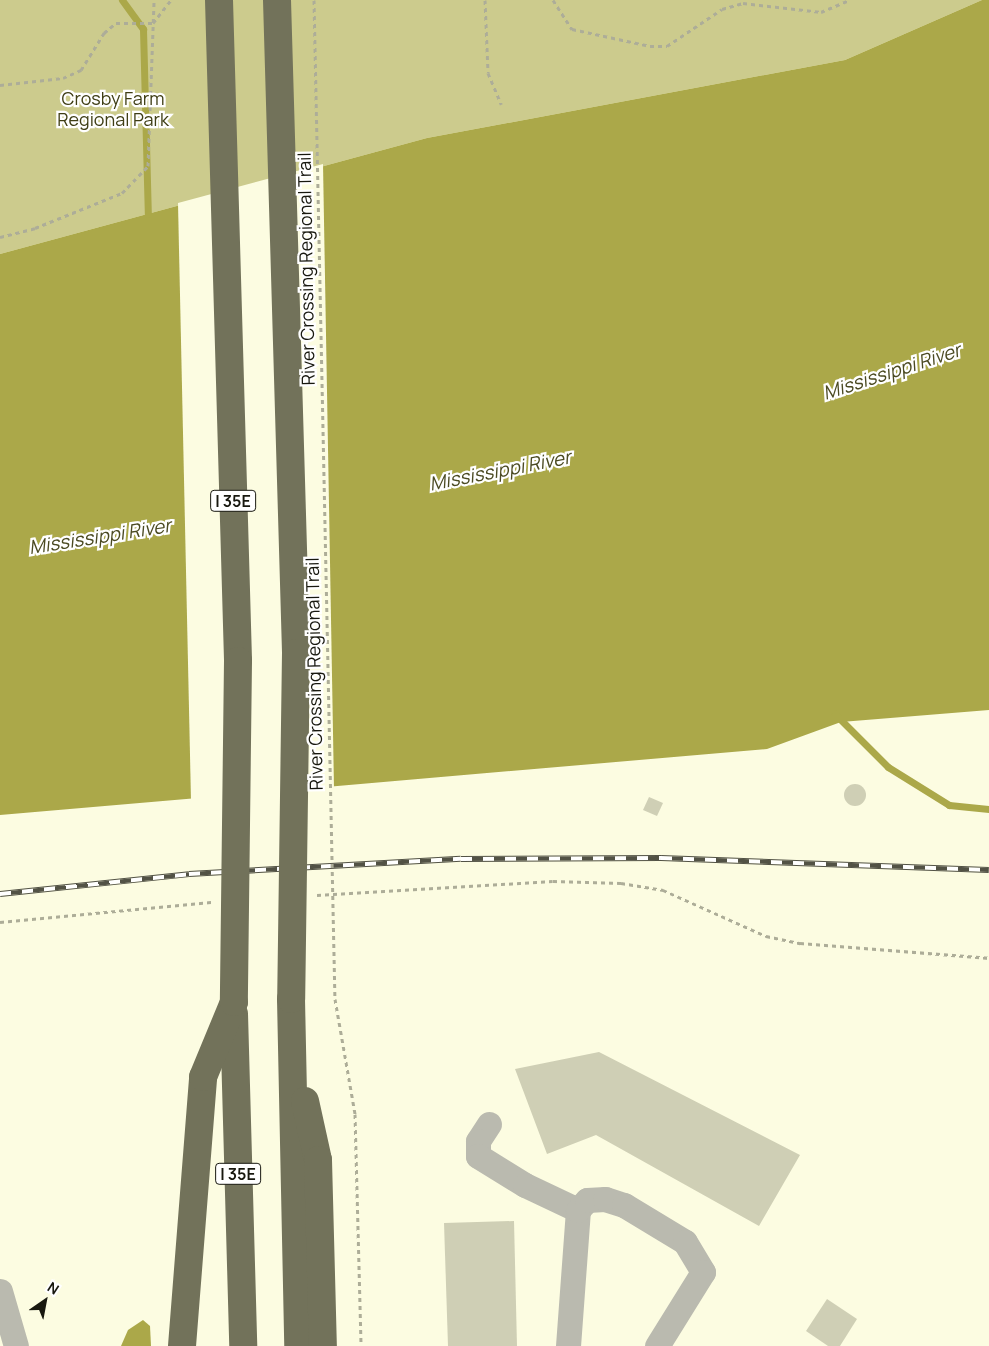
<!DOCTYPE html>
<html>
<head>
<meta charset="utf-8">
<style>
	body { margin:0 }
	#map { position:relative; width:989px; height:1346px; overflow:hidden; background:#fcfce1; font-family:Manrope,sans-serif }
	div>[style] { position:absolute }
	.green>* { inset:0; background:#cccb8d }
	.water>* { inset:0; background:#aba849 }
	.pier>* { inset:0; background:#fcfce1 }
	.stream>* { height:7px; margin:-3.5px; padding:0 3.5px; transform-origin:3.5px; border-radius:3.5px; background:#aba849 }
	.building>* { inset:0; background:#cfcfb5 }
	.round { border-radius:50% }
	.path>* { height:3px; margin-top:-1.5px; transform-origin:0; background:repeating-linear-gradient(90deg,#adad98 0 4px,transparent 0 8px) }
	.minor>* { height:25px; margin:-12.5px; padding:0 12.5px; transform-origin:12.5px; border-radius:12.5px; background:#babaaf }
	.highway>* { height:28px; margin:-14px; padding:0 14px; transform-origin:14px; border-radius:14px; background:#72725a }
	.rail>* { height:5.5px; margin-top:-2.75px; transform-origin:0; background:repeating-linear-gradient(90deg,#fff 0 11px,#525245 0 22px); box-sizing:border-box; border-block:1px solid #525245 }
	.path-bridge>* { height:3px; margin-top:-1.5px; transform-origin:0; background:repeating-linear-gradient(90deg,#adad98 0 4px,transparent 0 8px) }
	.highway-bridge>* { height:28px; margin:-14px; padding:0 14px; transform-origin:14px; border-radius:14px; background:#72725a }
	span { translate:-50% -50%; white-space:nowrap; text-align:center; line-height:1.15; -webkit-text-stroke:4.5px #fff; paint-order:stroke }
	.shield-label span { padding:1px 4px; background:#fff; border:1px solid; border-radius:4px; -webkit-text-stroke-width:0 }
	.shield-label { font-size:16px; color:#18180f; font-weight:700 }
	.park-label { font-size:18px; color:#3f3e15 }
	.street-label { font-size:18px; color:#18180f }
	.water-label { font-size:19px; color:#4b4a22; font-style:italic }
	.north { position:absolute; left:20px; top:1276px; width:50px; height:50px; -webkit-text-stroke:4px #fff; paint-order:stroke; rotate:33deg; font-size:14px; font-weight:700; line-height:20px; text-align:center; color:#18180f }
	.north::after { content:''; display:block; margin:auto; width:18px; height:22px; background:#18180f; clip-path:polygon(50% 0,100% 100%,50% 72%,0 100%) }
</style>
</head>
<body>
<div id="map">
	<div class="green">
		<i style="clip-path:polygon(0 0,982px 0,845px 60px,427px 138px,0 254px)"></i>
	</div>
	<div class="water">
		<i style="clip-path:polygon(982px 0,989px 0,989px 710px,841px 722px,767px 749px,0 815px,0 254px,427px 138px,845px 60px)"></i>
		<i style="clip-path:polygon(143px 1320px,150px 1326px,151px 1346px,121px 1346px,128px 1330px)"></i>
	</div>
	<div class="pier">
		<i style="clip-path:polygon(323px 164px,334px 789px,191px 801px,178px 203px)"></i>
	</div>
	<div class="stream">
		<i style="left:122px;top:0;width:36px;rotate:54deg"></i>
		<i style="left:143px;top:29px;width:185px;rotate:88.5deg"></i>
		<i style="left:835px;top:714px;width:75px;rotate:45deg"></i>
		<i style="left:888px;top:767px;width:72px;rotate:31.9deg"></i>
		<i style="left:949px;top:805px;width:40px;rotate:5.7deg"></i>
	</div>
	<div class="building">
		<i class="round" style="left:844px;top:784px;width:22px;height:22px"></i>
		<i style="clip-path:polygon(649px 797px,663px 803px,657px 816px,643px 810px)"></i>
		<i style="clip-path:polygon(599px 1052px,800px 1155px,759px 1226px,596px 1135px,547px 1154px,515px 1069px)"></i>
		<i style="clip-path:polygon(514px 1221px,517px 1346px,448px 1346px,444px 1223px)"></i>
		<i style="clip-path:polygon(827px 1299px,857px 1319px,840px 1346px,828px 1346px,806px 1331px)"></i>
	</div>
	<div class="path">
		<i style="left:485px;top:0;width:73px;rotate:87.6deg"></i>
		<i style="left:488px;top:73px;width:34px;rotate:67deg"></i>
		<i style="left:553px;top:0;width:35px;rotate:57deg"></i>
		<i style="left:572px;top:29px;width:80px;rotate:12.3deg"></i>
		<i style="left:650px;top:46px;width:17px"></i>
		<i style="left:667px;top:46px;width:66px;rotate:-33.9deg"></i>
		<i style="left:722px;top:9px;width:22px;rotate:-16deg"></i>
		<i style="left:743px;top:3px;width:79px;rotate:6.6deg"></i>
		<i style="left:821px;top:12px;width:30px;rotate:-23deg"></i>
		<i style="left:0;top:85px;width:63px;rotate:-6.3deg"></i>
		<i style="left:63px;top:78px;width:20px;rotate:-24deg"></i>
		<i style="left:81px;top:70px;width:44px;rotate:-58.1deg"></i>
		<i style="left:104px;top:33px;width:16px;rotate:-40deg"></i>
		<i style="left:116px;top:23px;width:37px"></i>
		<i style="left:153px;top:23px;width:29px;rotate:-52deg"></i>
		<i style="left:0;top:237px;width:36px;rotate:-14deg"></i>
		<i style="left:35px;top:228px;width:94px;rotate:-21.9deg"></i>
		<i style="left:122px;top:193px;width:37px;rotate:-46deg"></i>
		<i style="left:148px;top:166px;width:166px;rotate:-87.9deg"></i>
		<i style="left:317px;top:895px;width:236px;rotate:-3.4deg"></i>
		<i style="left:553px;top:881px;width:68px;rotate:1.7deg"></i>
		<i style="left:621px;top:883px;width:43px;rotate:9.5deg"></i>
		<i style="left:663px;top:890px;width:113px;rotate:24.1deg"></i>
		<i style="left:766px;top:936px;width:35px;rotate:12deg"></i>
		<i style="left:800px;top:943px;width:190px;rotate:4.5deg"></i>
		<i style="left:0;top:922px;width:212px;rotate:-5.4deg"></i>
		<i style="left:335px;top:999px;width:117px;rotate:80.1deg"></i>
		<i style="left:355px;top:1114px;width:232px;rotate:88.5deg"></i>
	</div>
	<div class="minor">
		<i style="left:489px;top:1124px;width:20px;rotate:123deg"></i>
		<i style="left:478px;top:1141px;width:15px;rotate:90deg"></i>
		<i style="left:478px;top:1156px;width:55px;rotate:31.7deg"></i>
		<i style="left:525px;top:1185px;width:59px;rotate:25.3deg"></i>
		<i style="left:0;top:1291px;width:57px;rotate:73.8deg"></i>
		<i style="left:568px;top:1346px;width:136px;rotate:-85.8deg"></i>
		<i style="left:578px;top:1210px;width:13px;rotate:-48deg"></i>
		<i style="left:587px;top:1200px;width:18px;rotate:-3deg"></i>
		<i style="left:605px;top:1199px;width:20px;rotate:18deg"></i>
		<i style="left:624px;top:1205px;width:71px;rotate:31.2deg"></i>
		<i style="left:685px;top:1242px;width:35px;rotate:59deg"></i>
		<i style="left:703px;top:1272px;width:87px;rotate:121.9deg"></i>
	</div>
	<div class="highway">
		<i style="left:291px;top:999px;width:347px;rotate:88.8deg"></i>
		<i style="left:234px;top:1014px;width:332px;rotate:88.4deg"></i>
		<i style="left:305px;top:1101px;width:60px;rotate:77.6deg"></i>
		<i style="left:318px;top:1160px;width:186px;rotate:88.5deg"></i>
		<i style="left:182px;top:1346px;width:270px;rotate:-85.5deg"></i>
		<i style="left:203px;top:1077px;width:81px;rotate:-67.5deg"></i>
	</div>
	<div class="rail">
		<i style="left:0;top:894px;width:190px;rotate:-6deg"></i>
		<i style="left:189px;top:874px;width:272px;rotate:-3.2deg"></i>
		<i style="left:461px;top:859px;width:200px;rotate:-0.3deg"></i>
		<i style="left:661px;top:858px;width:328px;rotate:2.1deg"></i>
	</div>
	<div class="path-bridge">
		<i style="left:314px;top:0;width:999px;rotate:88.8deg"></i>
	</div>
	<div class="highway-bridge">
		<i style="left:219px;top:0;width:661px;rotate:88.35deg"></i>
		<i style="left:238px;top:661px;width:341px;rotate:90.7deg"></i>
		<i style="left:277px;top:0;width:653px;rotate:88.33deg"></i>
		<i style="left:296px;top:653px;width:346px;rotate:90.8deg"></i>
	</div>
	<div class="shield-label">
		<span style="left:233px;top:501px">I 35E</span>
		<span style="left:238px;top:1174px">I 35E</span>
	</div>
	<div class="park-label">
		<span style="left:113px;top:109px">Crosby Farm<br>Regional Park</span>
	</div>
	<div class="street-label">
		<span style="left:306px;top:269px;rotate:-91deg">River Crossing Regional Trail</span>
		<span style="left:314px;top:674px;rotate:-91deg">River Crossing Regional Trail</span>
	</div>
	<div class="water-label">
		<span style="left:892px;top:372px;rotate:-18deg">Mississippi River</span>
		<span style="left:500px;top:471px;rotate:-11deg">Mississippi River</span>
		<span style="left:100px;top:537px;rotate:-9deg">Mississippi River</span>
	</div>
	<div class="north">N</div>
</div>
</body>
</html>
